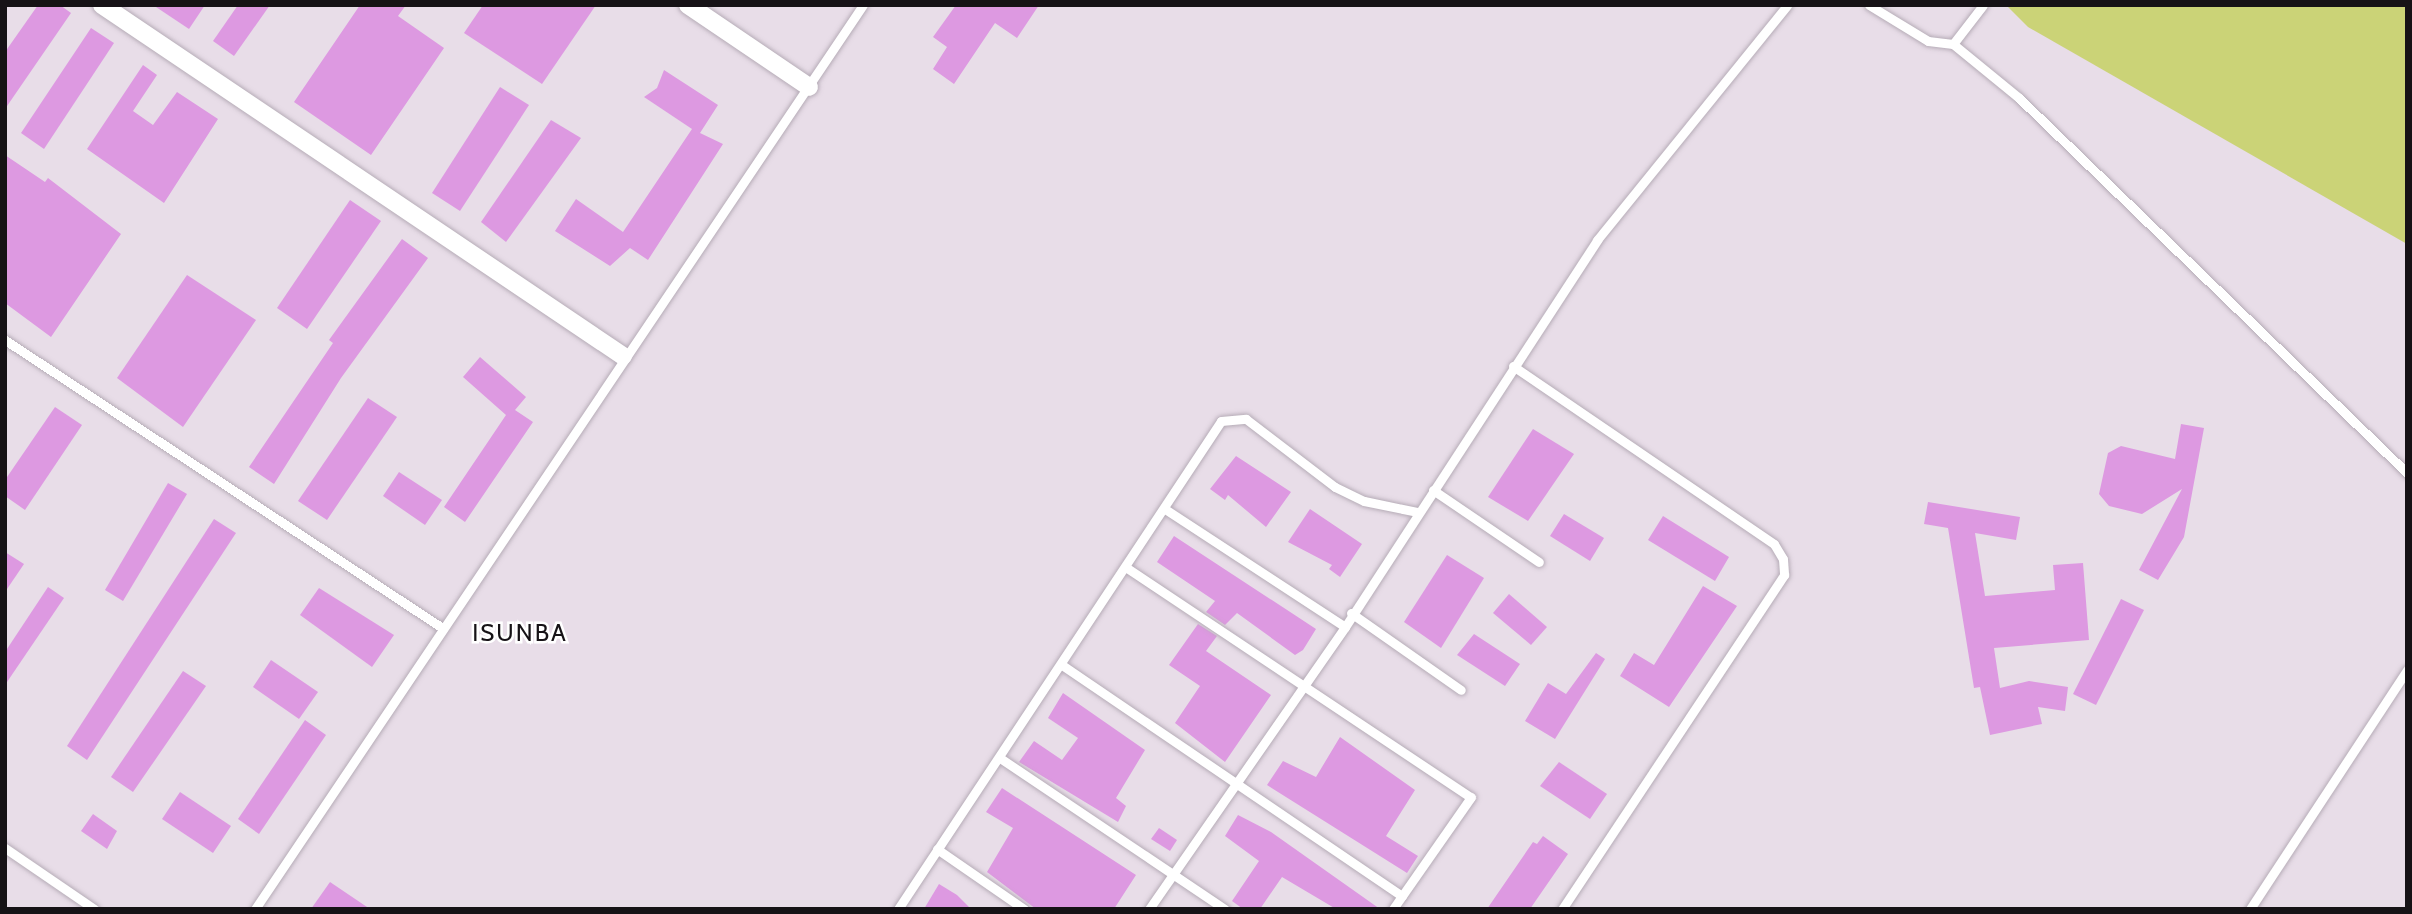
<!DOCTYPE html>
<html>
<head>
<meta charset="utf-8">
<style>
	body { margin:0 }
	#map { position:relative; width:2412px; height:914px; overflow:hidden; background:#e8dde8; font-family:Cabin,sans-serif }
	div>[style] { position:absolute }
	.green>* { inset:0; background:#cbd377 }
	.building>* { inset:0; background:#dd99e1 }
	.roads { filter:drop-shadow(0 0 2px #b6acb7) drop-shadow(0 0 2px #b6acb7) }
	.lane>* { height:9px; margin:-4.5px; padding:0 4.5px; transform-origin:4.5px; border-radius:4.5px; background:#fff }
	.street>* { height:18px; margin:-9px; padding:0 9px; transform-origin:9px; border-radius:9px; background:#fff }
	span { translate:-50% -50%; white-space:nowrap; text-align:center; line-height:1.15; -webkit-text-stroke:5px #fff; paint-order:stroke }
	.quarter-label { font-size:24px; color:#161216; letter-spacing:2px }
	.frame { position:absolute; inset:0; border:7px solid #161216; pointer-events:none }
</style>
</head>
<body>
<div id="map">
	<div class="green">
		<i style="clip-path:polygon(2006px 5px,2407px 5px,2407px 244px,2028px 27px)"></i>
	</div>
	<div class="building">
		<i style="clip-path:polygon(38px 5px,60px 5px,71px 13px,5px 109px,5px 52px)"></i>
		<i style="clip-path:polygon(153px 5px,205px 5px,189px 29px)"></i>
		<i style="clip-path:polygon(238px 5px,270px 5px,234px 56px,213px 41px)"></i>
		<i style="clip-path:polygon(360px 5px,406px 5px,398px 16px,444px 48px,371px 155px,294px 102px)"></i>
		<i style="clip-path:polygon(483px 5px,596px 5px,542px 84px,464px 33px)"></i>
		<i style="clip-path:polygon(956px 5px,1039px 5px,1017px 38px,995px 23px,954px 84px,933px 69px,947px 47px,933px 37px)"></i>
		<i style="clip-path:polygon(91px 28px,114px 43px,44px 149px,21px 133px)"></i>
		<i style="clip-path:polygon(143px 65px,157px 75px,133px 111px,153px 125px,177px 92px,218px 119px,164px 203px,87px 149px)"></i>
		<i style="clip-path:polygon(664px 70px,718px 105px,700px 133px,723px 144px,648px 260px,630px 248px,610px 266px,555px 231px,576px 199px,623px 232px,692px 129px,644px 97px,657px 88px)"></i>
		<i style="clip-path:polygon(500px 87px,529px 105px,460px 211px,432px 193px)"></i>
		<i style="clip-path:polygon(551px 120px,581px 138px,506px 242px,481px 222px)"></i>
		<i style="clip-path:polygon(5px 155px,45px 182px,48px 178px,121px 234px,51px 337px,5px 303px)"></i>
		<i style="clip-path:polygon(350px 200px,381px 221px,307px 329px,277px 308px)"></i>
		<i style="clip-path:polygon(402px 239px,428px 258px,341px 378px,274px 484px,249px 467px,333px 343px,329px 340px)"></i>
		<i style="clip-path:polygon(187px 275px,256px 320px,183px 427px,117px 378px)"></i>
		<i style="clip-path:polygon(480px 357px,526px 397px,515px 410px,533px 422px,465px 522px,444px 507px,506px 415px,463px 377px)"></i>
		<i style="clip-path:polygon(368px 398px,397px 417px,327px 520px,298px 501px)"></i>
		<i style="clip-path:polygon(55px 407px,82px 425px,25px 510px,5px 496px,5px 480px)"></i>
		<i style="clip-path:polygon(2181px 424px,2204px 428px,2184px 537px,2158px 580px,2139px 570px,2182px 489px,2142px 514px,2109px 506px,2099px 494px,2108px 453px,2121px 446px,2175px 459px)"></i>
		<i style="clip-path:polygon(1533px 429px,1574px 454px,1528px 521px,1488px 497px)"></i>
		<i style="clip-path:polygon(1236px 456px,1291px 492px,1266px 527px,1228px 495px,1225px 500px,1210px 489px)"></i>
		<i style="clip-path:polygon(399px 472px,442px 500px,425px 525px,383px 496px)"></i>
		<i style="clip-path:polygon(168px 483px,187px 494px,123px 601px,105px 590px)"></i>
		<i style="clip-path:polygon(1928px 502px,2020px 517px,2016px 540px,1975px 533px,1985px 596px,2055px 590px,2053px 565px,2083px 563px,2089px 640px,1994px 648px,2000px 688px,2029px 681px,2068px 687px,2065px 711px,2038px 707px,2042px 724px,1990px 735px,1980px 687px,1974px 688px,1948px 528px,1924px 524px)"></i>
		<i style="clip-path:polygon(1310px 509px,1362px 544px,1340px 577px,1329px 569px,1332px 565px,1288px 542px)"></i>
		<i style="clip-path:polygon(1564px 514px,1604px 538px,1590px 561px,1550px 536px)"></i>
		<i style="clip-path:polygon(1663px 516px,1729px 557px,1715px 581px,1648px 540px)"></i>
		<i style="clip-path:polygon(214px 519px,236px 533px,87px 760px,67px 746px)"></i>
		<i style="clip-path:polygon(1174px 536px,1316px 629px,1303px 650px,1295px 655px,1237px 613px,1225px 625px,1206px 612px,1215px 601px,1157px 562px)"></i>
		<i style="clip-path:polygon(5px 552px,24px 564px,5px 592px)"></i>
		<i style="clip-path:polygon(1447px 555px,1484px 578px,1441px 648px,1404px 622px)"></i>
		<i style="clip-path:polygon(1703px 586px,1737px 606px,1669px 707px,1620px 676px,1634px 653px,1654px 665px)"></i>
		<i style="clip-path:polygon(48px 587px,64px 598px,5px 685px,5px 652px)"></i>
		<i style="clip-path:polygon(319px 588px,394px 635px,372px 667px,300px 615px)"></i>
		<i style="clip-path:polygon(1509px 594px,1547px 627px,1531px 645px,1493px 613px)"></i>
		<i style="clip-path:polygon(2121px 599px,2144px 610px,2096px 705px,2073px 694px)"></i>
		<i style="clip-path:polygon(1198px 624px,1217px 636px,1206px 651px,1271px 695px,1225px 762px,1175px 723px,1200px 686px,1169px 665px)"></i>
		<i style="clip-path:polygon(1474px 634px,1520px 664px,1505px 686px,1457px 655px)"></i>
		<i style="clip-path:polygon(1596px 653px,1605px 659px,1555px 739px,1525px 721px,1548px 683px,1566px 694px)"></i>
		<i style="clip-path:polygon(271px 660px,318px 692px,299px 719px,253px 687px)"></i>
		<i style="clip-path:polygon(183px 671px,206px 686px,133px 792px,111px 777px)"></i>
		<i style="clip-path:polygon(1063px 693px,1145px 750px,1116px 798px,1126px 806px,1118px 822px,1019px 762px,1034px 741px,1062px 760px,1078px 738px,1048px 718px)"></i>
		<i style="clip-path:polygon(305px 720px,326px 735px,259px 834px,238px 819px)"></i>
		<i style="clip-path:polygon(1340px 737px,1415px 790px,1386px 836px,1418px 856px,1407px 873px,1267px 785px,1283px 761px,1316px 777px)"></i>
		<i style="clip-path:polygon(1559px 762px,1607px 794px,1590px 819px,1540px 786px)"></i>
		<i style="clip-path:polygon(1002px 788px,1136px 875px,1114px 909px,1036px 909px,987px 872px,1013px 828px,986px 812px)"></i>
		<i style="clip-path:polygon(180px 792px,231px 826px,213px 853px,162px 819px)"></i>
		<i style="clip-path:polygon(93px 814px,117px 831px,107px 849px,81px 831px)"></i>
		<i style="clip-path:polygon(1238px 815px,1271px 832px,1380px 909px,1336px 909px,1282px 877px,1260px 909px,1243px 909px,1232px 901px,1259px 861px,1225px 836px)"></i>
		<i style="clip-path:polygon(1159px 828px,1177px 840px,1170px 851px,1151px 839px)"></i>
		<i style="clip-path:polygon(1543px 836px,1568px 854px,1530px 909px,1487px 909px,1533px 842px,1537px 844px)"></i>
		<i style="clip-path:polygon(330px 882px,370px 909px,311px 909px)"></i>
		<i style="clip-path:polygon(939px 884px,957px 895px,971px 909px,924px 909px)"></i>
	</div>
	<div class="roads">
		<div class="lane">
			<i style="left:1869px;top:5px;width:69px;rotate:31.4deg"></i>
			<i style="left:1928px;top:41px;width:25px;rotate:7deg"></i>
			<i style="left:1953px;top:44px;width:49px;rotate:-52.4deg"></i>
			<i style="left:1953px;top:44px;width:85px;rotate:39.3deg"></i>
			<i style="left:2019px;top:98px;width:540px;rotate:44.02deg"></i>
			<i style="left:5px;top:340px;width:522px;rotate:33.36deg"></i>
			<i style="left:1513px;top:366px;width:316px;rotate:34.3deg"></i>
			<i style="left:1774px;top:544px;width:17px;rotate:59deg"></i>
			<i style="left:1783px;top:559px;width:16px;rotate:86deg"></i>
			<i style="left:1784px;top:575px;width:401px;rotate:123.6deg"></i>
			<i style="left:1433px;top:490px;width:128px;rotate:34.2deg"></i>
			<i style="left:1165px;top:509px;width:215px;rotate:33.2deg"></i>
			<i style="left:1127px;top:568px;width:413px;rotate:33.7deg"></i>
			<i style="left:1471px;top:797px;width:136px;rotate:124.9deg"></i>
			<i style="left:1351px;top:613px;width:134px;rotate:35deg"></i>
			<i style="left:1062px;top:665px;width:411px;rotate:34.2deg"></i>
			<i style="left:1000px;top:758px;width:271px;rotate:33.9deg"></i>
			<i style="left:5px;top:848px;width:108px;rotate:34.4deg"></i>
			<i style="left:937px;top:849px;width:106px;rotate:34.6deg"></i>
			<i style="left:255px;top:909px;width:1089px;rotate:-56.08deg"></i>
			<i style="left:898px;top:909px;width:585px;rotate:-56.5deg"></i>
			<i style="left:1221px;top:421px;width:25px;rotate:-5deg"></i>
			<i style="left:1246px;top:419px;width:112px;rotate:37.4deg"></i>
			<i style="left:1335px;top:487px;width:32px;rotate:26deg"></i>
			<i style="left:1364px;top:501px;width:54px;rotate:11.7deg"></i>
			<i style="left:1149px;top:909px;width:343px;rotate:-55.2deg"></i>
			<i style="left:1345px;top:627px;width:462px;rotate:-56.9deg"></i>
			<i style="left:1597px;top:240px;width:302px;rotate:-51deg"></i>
			<i style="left:2250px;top:909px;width:286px;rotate:-56.7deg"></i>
		</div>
		<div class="street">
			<i style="left:102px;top:5px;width:628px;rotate:33.97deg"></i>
			<i style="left:688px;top:5px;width:146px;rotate:34.1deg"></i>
		</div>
	</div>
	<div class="quarter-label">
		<span style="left:520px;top:633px">ISUNBA</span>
	</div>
	<div class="frame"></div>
</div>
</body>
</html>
